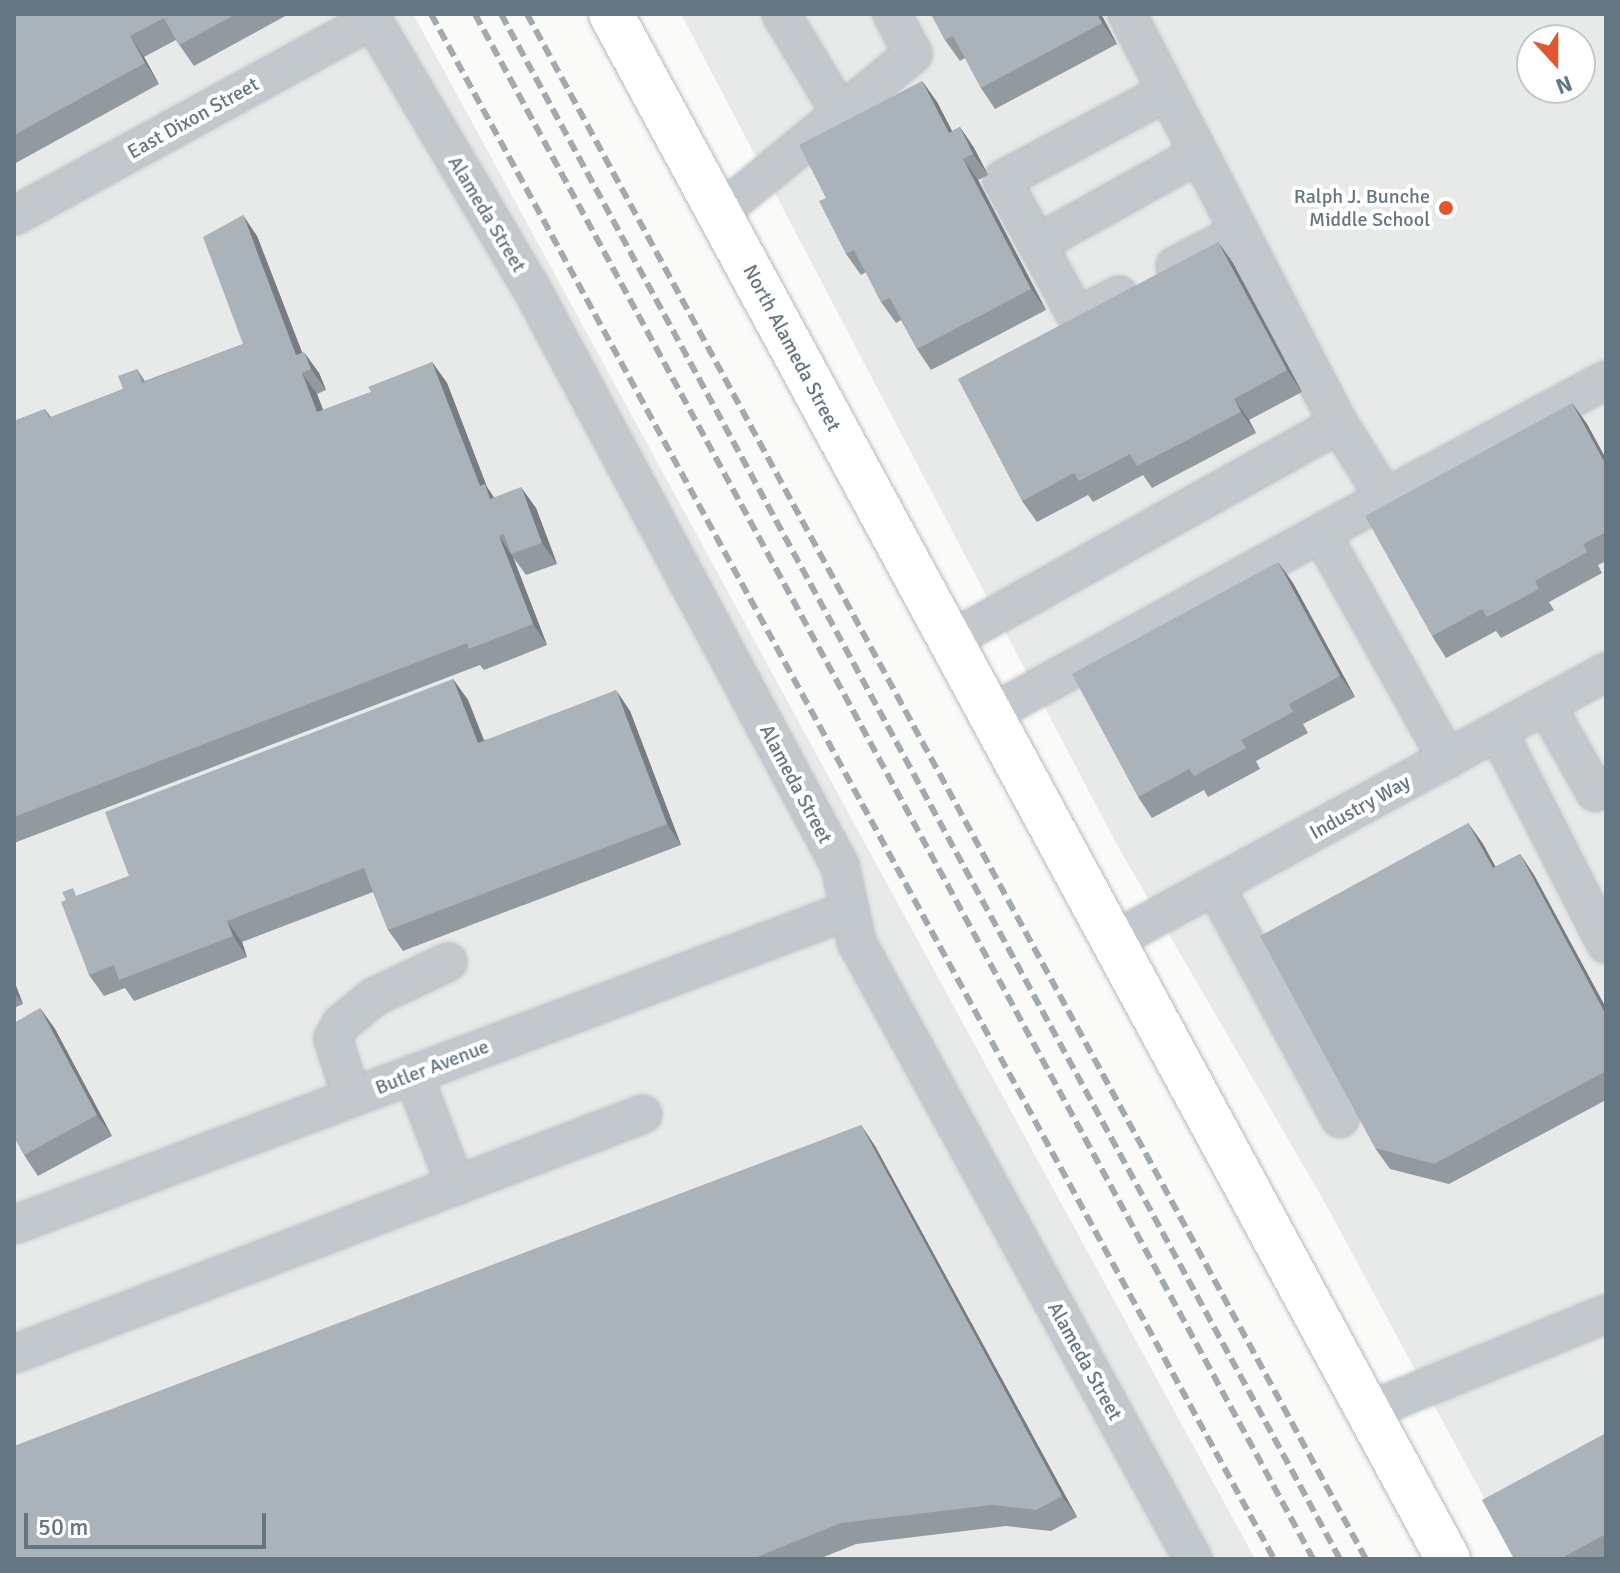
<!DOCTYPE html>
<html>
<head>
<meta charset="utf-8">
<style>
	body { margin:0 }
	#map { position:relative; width:1620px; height:1573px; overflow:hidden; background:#fafaf8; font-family:Signika,sans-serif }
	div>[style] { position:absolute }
	.built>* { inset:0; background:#e8e9e9 }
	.roads { filter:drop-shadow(0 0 2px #b5babe) drop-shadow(0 0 2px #b5babe) }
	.minor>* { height:36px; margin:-18px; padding:0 18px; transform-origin:18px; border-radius:18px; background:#c3c8cc }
	.major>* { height:44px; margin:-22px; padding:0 22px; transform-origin:22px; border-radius:22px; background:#fff }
	.rail>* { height:6px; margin-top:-3px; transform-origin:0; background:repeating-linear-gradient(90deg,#a2aab0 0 12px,transparent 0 18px) }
	.wall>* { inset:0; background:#929a9f }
	.shaded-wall>* { inset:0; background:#777d82 }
	.building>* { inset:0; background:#aab3b9 }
	.dots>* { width:22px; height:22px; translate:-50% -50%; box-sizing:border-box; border:4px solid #fff; border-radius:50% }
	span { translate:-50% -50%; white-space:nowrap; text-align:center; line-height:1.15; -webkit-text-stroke:8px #fff; paint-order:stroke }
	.street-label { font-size:20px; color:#657683 }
	.poi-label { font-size:20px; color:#657683 }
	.right { translate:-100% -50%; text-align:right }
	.frame { position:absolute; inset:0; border:16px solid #657683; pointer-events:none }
	.north { position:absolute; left:1516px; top:24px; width:80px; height:80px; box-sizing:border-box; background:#fff; border:2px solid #c1c8cd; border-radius:50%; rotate:159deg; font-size:22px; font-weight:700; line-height:32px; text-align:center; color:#657683 }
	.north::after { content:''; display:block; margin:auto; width:28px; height:36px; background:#e4572e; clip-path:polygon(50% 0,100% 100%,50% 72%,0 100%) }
	.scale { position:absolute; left:24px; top:1513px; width:242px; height:36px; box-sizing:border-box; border:4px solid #657683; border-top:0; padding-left:10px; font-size:24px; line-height:28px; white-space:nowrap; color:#657683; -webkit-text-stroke:6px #fff; paint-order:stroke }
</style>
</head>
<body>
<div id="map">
	<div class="built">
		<i style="clip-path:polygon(14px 14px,413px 14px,1255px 1559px,14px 1559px)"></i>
		<i style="clip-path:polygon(evenodd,681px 14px,1606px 14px,1606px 1559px,1517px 1559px,1324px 1201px,1117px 845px,681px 14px,1532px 40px,1580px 40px,1580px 88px,1532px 88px,1532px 40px)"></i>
	</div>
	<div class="roads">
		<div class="minor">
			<i style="left:369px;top:14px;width:326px;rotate:59.4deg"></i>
			<i style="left:535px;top:295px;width:647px;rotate:61.89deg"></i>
			<i style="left:840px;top:866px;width:79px;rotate:77.6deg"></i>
			<i style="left:857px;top:943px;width:702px;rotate:61.39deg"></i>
			<i style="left:781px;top:14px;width:114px;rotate:59deg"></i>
			<i style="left:1127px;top:14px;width:462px;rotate:62.7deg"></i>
			<i style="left:719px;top:213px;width:251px;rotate:-39.3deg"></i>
			<i style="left:913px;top:54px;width:45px;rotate:-117.7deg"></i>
			<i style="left:14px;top:216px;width:408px;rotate:-28.7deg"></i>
			<i style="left:1037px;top:244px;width:185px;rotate:-29.1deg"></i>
			<i style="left:1175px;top:266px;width:73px;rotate:-27.6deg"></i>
			<i style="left:1119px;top:295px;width:47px;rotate:152.4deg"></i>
			<i style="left:1077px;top:317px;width:156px;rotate:-118.7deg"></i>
			<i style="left:1002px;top:180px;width:187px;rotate:-28.1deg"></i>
			<i style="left:1385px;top:498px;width:251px;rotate:-28.1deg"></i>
			<i style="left:1322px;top:535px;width:257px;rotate:60.8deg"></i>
			<i style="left:951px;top:640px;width:444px;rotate:-29.1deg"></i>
			<i style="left:1339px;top:424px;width:87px;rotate:58.1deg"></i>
			<i style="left:1385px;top:498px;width:450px;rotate:151.3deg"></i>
			<i style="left:1546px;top:705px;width:100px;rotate:60.6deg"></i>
			<i style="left:1595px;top:792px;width:13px;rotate:-29deg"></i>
			<i style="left:1498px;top:732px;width:238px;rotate:63deg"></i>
			<i style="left:1215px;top:886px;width:264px;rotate:61.7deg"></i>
			<i style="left:1113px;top:941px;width:562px;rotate:-28.62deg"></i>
			<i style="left:413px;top:1074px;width:120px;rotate:69deg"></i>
			<i style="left:352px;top:1097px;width:61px;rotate:-108.1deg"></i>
			<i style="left:333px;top:1039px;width:17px;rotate:-62deg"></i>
			<i style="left:341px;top:1024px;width:43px;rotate:-39.3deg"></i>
			<i style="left:374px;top:997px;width:82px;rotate:-25.3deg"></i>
			<i style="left:14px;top:1225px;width:893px;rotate:-20.65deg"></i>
			<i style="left:14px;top:1354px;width:673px;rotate:-20.88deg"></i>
			<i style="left:1368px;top:1411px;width:257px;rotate:-22.2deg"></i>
		</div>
		<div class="major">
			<i style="left:611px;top:14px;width:1757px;rotate:61.55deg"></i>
		</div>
	</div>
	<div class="rail">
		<i style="left:431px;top:14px;width:1760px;rotate:61.38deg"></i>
		<i style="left:475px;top:14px;width:1758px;rotate:61.52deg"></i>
		<i style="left:501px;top:14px;width:1758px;rotate:61.5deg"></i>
		<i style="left:527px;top:14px;width:1758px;rotate:61.5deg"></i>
	</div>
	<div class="wall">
		<i style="clip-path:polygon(14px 14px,289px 14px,194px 66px,176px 40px,144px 57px,159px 84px,14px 164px)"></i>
		<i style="clip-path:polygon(931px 14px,1101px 14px,1117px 44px,995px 109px,981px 88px,965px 58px,960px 61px,945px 40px)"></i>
		<i style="clip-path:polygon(922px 81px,937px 102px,952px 131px,960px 127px,974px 148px,988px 175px,978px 180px,1046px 310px,931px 370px,917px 349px,901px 320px,896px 323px,881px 302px,866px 272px,861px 275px,846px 254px,826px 198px)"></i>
		<i style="clip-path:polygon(257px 236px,302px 353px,319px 373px,326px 390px,317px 394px,323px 410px,371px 392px,432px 362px,447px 383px,487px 487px,494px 498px,536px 508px,557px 564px,526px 575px,513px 557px,547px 645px,484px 670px,480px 665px,14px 843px,14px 421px,45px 409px,51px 417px,123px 389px,137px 369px,145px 381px,243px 344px)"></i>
		<i style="clip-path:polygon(1218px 242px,1233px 263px,1302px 392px,1249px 420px,1256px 433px,1152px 488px,1143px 475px,1093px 502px,1088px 495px,1037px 522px,1022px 501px)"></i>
		<i style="clip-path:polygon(1572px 403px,1587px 424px,1606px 459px,1606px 561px,1598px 565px,1602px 573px,1549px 602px,1554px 610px,1501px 638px,1496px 631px,1446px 658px,1432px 636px)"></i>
		<i style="clip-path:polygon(1278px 562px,1293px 583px,1355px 697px,1303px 724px,1308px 733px,1256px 761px,1260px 769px,1208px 797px,1204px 790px,1152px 818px,1138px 797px)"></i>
		<i style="clip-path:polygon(453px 679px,468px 700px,484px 740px,630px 711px,681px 845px,403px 951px,388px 930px,373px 892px,242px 942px,247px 957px,134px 1001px,125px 988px,104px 996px,89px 975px,66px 900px,129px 876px)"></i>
		<i style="clip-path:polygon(1468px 823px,1483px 844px,1495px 867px,1520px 854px,1534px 875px,1606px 1008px,1606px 1100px,1449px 1184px,1390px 1169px,1375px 1148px)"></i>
		<i style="clip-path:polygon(14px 981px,23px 1004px,14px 1008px)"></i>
		<i style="clip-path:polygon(40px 1008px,55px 1029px,112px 1136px,38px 1176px,24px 1155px)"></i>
		<i style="clip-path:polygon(861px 1125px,875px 1146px,1077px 1517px,1051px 1531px,1006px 1526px,856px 1544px,819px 1559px,14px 1559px)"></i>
		<i style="clip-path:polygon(1606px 1433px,1606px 1559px,1514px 1559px)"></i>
	</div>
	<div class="shaded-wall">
		<i style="clip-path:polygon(1097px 14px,1101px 14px,1117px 44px,1102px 23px)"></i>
		<i style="clip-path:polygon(130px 36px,144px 57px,159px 84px,145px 63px)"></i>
		<i style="clip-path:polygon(922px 81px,937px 102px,964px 154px,949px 133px)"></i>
		<i style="clip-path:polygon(960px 127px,974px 148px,988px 175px,973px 154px)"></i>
		<i style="clip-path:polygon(963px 159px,978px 180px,1046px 310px,1031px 289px)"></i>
		<i style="clip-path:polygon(243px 215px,257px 236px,309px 370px,296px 355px)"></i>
		<i style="clip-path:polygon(1218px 242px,1233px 263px,1302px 392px,1287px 370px)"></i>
		<i style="clip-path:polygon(304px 352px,319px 373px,326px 390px,311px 369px)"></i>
		<i style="clip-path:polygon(432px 362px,447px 383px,487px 487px,499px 505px,505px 520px,480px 486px)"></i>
		<i style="clip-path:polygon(302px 373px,317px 394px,332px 433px,317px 412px)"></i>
		<i style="clip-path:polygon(1234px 399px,1249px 420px,1256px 433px,1241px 412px)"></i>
		<i style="clip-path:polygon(1572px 403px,1587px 424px,1606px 459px,1606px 465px)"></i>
		<i style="clip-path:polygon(521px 487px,536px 508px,557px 564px,542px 543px)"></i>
		<i style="clip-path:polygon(499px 536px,513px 557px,547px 645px,533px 624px)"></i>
		<i style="clip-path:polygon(1278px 562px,1293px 583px,1355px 697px,1340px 676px)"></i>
		<i style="clip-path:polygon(453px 679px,468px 700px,493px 764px,478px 743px)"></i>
		<i style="clip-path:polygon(616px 690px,630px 711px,681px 845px,667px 824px)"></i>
		<i style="clip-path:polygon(1468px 823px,1483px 844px,1508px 889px,1493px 868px)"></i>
		<i style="clip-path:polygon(1520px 854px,1534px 875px,1606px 1008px,1606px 1015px)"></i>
		<i style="clip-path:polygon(227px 921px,242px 942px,247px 957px,233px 936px)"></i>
		<i style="clip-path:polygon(14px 981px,23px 1004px,14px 992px)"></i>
		<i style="clip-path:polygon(40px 1008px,55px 1029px,112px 1136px,97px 1115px)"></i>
		<i style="clip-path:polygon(861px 1125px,875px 1146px,1077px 1517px,1062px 1496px)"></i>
	</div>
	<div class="building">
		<i style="clip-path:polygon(14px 14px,236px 14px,179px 45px,164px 18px,130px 36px,145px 63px,14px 135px)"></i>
		<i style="clip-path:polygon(931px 14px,1097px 14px,1102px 23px,981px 88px,953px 36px,945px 40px)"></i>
		<i style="clip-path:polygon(922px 81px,949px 133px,960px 127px,973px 154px,963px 159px,1031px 289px,917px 349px,890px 298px,881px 302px,854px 250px,846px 254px,819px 201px,826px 198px,799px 145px)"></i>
		<i style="clip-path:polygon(243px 215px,296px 355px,304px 352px,311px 369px,302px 373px,317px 412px,371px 392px,368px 387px,432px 362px,480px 486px,485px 484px,490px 499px,521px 487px,542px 543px,511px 554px,504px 534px,499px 536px,533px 624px,469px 649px,467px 643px,14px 817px,14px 421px,45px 409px,49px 418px,123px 389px,118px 376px,137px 369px,142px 383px,243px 344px,203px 237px)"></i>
		<i style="clip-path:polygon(1218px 242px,1287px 370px,1234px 399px,1241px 412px,1137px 466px,1130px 454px,1079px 481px,1074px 473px,1022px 501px,958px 379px)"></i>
		<i style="clip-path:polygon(1572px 403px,1606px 465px,1606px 532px,1583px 544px,1587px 552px,1535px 581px,1539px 589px,1487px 617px,1482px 609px,1432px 636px,1365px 516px)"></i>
		<i style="clip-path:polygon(1278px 562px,1340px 676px,1289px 704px,1293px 712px,1241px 740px,1246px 748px,1194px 776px,1189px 769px,1138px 797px,1072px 674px)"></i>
		<i style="clip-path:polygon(453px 679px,478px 743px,616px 690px,667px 824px,388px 930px,364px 868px,227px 921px,233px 936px,119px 980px,114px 965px,89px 975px,61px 902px,66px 900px,62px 892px,73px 888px,76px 896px,129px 876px,105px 812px)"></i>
		<i style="clip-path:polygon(1468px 823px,1493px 868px,1520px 854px,1606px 1015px,1606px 1071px,1434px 1164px,1375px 1148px,1260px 936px)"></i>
		<i style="clip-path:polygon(40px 1008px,97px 1115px,24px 1155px,14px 1137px,14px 1023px)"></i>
		<i style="clip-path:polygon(861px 1125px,1062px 1496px,1036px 1510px,992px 1505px,841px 1523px,752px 1559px,14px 1559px,14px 1446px)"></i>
		<i style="clip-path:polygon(1606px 1433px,1606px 1534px,1560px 1559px,1514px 1559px,1482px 1500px)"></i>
	</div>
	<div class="dots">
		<i style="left:1446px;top:208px;background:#e4572e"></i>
	</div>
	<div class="street-label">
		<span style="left:193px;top:118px;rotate:-29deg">East Dixon Street</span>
		<span style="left:487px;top:214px;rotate:59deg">Alameda Street</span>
		<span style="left:792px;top:348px;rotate:62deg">North Alameda Street</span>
		<span style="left:796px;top:784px;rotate:62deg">Alameda Street</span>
		<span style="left:1360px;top:807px;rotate:-29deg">Industry Way</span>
		<span style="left:432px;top:1067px;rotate:-21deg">Butler Avenue</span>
		<span style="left:1085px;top:1361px;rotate:61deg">Alameda Street</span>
	</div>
	<div class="poi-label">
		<span class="right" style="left:1430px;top:208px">Ralph J. Bunche<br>Middle School</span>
	</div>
	<div class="frame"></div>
	<div class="north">N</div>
	<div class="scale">50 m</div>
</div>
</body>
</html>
